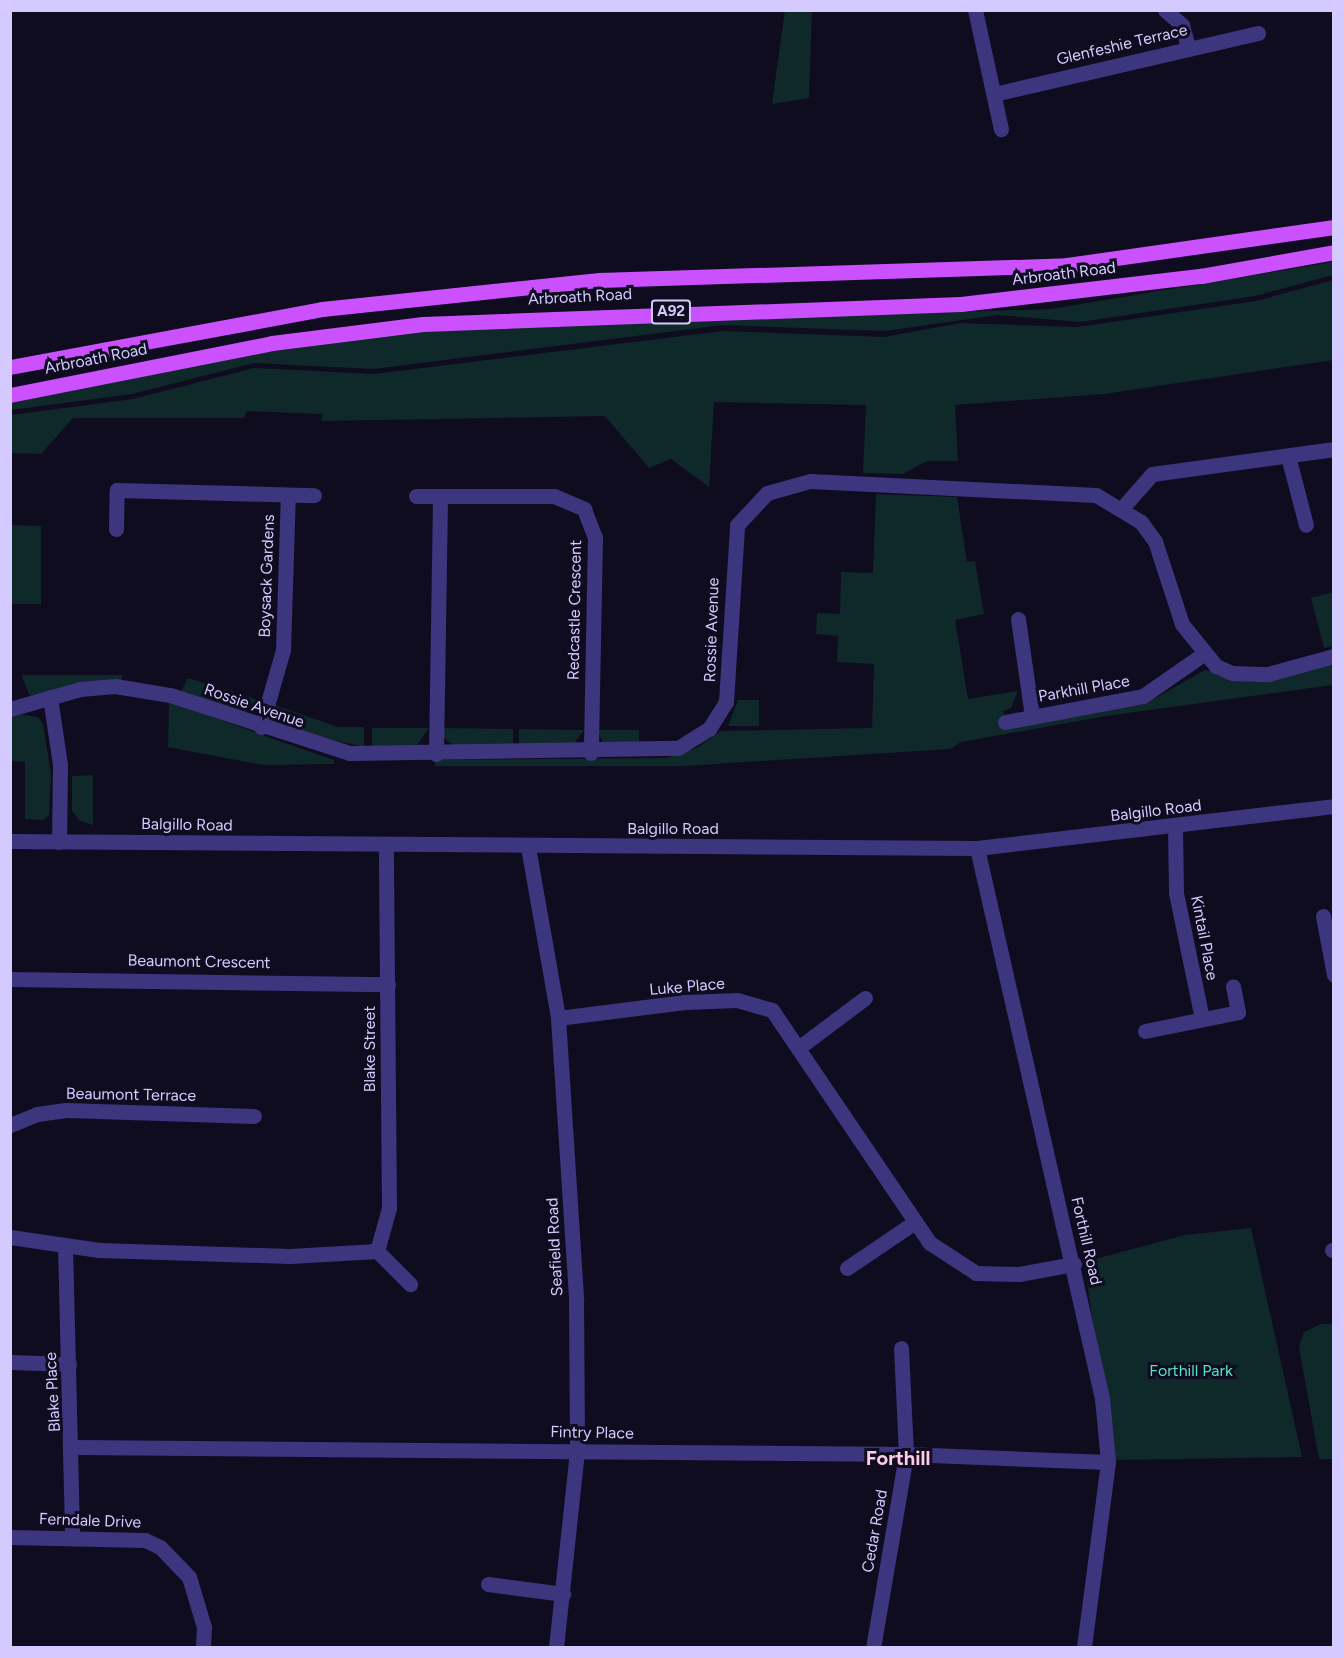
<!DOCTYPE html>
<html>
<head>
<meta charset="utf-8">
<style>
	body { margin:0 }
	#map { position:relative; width:1344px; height:1658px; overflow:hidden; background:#100c1f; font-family:Figtree,sans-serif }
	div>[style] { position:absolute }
	.green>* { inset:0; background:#0f2829 }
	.minor>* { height:15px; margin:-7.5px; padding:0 7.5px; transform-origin:7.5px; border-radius:7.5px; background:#3e357f }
	.major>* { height:15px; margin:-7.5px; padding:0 7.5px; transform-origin:7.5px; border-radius:7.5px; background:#cb51ff }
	span { translate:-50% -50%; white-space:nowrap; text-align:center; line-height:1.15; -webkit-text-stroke:6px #100c1f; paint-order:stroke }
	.shield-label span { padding:2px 4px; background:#100c1f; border:2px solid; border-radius:4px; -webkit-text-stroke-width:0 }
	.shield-label { font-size:15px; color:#d4caff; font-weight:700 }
	.street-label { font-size:16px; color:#d4caff }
	.park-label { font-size:16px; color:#54e1c9 }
	.quarter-label { font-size:20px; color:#ffcce8; font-weight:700 }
	.frame { position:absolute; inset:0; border:12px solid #d4caff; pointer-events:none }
</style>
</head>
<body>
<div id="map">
	<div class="green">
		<i style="clip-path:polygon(785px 10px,812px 11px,809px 98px,772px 104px)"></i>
		<i style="clip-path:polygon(1333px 262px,1333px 275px,1255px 296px,1080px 322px,998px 315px,885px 331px,723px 325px,374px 369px,254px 363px,132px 394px,11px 410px,10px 403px,254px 354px,423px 330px,1051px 309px)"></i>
		<i style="clip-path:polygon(1333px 280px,1333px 360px,1104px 394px,955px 405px,958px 461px,927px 461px,903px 474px,863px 473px,866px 405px,714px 402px,709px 487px,671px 459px,649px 468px,605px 416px,321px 421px,323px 414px,247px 411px,244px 418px,73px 418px,41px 454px,11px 453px,11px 415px,133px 399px,254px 368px,374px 374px,723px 331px,885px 337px,960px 323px,1077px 327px,1256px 301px)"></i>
		<i style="clip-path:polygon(876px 494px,957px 497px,967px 562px,975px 561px,984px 614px,955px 620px,968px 699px,1018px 691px,1011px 708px,1003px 711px,1005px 727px,1145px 704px,1205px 670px,1263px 682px,1333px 663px,1333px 685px,1106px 716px,961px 742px,950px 749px,683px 766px,435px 766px,435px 760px,666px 758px,697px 748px,720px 731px,872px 728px,874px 664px,837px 662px,838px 636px,816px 634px,817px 613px,840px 614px,841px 572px,873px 573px)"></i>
		<i style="clip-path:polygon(11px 525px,41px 526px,41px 604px,11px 604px)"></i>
		<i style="clip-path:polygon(1333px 592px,1333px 646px,1324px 648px,1311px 598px)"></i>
		<i style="clip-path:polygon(21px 675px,123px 675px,121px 680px,30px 696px)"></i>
		<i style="clip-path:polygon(188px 678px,264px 702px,243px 714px,180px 693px)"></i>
		<i style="clip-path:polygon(738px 700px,759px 700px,759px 726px,728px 726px)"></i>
		<i style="clip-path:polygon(169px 702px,334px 760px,334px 764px,263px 765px,168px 747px)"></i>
		<i style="clip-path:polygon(274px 705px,338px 727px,364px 727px,364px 747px,278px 727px)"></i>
		<i style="clip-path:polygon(17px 714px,38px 717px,43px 724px,51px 774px,49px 815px,43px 820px,25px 819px,25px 762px,11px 761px,11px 716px)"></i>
		<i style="clip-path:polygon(372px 728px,429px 728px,415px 748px,372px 747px)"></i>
		<i style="clip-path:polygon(442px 728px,513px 729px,513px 747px,455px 747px,442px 736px)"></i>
		<i style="clip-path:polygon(519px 729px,584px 730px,572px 746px,519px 747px)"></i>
		<i style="clip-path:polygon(597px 730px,639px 730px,639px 746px,603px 742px)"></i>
		<i style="clip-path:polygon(93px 775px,93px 825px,80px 821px,72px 811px,72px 776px)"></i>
		<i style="clip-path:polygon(1251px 1228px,1302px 1457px,1113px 1460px,1084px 1262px,1185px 1235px)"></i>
		<i style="clip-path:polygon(1321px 1324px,1333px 1324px,1333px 1459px,1319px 1459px,1299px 1347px,1304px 1332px)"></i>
	</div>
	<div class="minor">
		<i style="left:975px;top:10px;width:122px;rotate:77.7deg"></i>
		<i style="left:1165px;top:10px;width:23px;rotate:41deg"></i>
		<i style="left:1182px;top:25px;width:24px;rotate:75deg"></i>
		<i style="left:994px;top:94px;width:271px;rotate:-13deg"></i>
		<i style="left:1288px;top:456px;width:71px;rotate:75.4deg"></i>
		<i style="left:416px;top:496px;width:138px"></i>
		<i style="left:554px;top:496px;width:33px;rotate:23deg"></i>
		<i style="left:584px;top:509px;width:30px;rotate:69deg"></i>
		<i style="left:595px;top:537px;width:216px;rotate:91.1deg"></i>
		<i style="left:1123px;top:507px;width:44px;rotate:-48.7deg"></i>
		<i style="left:1152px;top:474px;width:184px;rotate:-7.8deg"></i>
		<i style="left:116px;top:529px;width:39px;rotate:-89deg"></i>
		<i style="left:117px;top:490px;width:197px;rotate:1.5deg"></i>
		<i style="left:1018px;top:619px;width:98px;rotate:81.8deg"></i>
		<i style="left:50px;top:697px;width:69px;rotate:81.6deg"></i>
		<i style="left:60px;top:765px;width:77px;rotate:90.7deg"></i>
		<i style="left:10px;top:709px;width:73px;rotate:-15.9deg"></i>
		<i style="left:80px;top:689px;width:35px;rotate:-5deg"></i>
		<i style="left:115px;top:686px;width:56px;rotate:9.3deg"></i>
		<i style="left:170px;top:695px;width:189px;rotate:17.9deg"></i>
		<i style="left:350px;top:753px;width:328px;rotate:-0.9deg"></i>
		<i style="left:678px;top:748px;width:36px;rotate:-32deg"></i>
		<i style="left:709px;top:729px;width:32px;rotate:-58deg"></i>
		<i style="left:726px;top:702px;width:177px;rotate:-86.4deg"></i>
		<i style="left:737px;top:525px;width:44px;rotate:-46.8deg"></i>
		<i style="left:767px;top:493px;width:45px;rotate:-15.6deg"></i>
		<i style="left:810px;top:481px;width:286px;rotate:2.8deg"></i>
		<i style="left:1096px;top:495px;width:52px;rotate:31deg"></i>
		<i style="left:1141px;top:522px;width:24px;rotate:54deg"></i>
		<i style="left:1155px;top:541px;width:87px;rotate:72deg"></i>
		<i style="left:1182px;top:624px;width:54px;rotate:51deg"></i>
		<i style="left:1216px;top:666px;width:17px;rotate:24deg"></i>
		<i style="left:1232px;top:673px;width:36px;rotate:2deg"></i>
		<i style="left:1268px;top:674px;width:68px;rotate:-15.3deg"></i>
		<i style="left:1005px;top:722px;width:140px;rotate:-10.7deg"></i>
		<i style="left:1143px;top:696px;width:72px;rotate:-34.8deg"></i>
		<i style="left:261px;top:727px;width:80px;rotate:-74.1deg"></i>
		<i style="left:283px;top:650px;width:155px;rotate:-88.2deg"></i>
		<i style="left:436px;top:754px;width:258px;rotate:-89.1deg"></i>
		<i style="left:1175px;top:827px;width:66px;rotate:89.1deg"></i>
		<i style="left:1176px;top:893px;width:129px;rotate:78.3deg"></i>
		<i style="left:10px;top:841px;width:967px;rotate:0.41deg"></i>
		<i style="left:977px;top:848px;width:359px;rotate:-6.7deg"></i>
		<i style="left:528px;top:847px;width:174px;rotate:80deg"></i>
		<i style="left:558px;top:1018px;width:283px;rotate:86.3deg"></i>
		<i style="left:576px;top:1300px;width:151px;rotate:89.6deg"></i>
		<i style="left:577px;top:1451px;width:198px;rotate:96.1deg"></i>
		<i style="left:977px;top:848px;width:564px;rotate:77.2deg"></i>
		<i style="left:1102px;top:1398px;width:64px;rotate:84.6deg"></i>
		<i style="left:1108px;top:1462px;width:188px;rotate:97.4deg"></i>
		<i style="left:1323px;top:916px;width:60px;rotate:79.4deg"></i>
		<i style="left:10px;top:979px;width:378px;rotate:0.8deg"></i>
		<i style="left:558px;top:1018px;width:128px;rotate:-7.2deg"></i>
		<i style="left:685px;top:1002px;width:52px;rotate:-2.2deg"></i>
		<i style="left:737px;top:1000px;width:36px;rotate:16deg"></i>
		<i style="left:772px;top:1010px;width:282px;rotate:55.9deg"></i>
		<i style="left:930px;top:1243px;width:55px;rotate:33.1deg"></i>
		<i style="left:976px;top:1273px;width:43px;rotate:1.3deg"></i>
		<i style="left:1019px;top:1274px;width:56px;rotate:-10.3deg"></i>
		<i style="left:1145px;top:1031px;width:95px;rotate:-11.5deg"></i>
		<i style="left:1238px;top:1012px;width:26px;rotate:-101deg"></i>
		<i style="left:801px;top:1046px;width:80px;rotate:-36.9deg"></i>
		<i style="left:10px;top:1125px;width:29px;rotate:-22deg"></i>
		<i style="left:37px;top:1114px;width:29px;rotate:-8deg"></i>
		<i style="left:66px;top:1110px;width:188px;rotate:1.8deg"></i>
		<i style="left:10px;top:1237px;width:90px;rotate:8.3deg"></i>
		<i style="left:99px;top:1250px;width:191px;rotate:1.8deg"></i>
		<i style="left:290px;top:1256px;width:87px;rotate:-3.3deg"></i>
		<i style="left:377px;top:1251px;width:45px;rotate:-74.4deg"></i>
		<i style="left:389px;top:1208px;width:363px;rotate:-90.5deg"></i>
		<i style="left:65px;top:1245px;width:291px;rotate:88.6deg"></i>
		<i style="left:1332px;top:1250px;width:2px"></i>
		<i style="left:377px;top:1251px;width:47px;rotate:45deg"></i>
		<i style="left:847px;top:1268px;width:78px;rotate:-34.1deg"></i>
		<i style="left:10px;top:1362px;width:59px;rotate:1.9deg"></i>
		<i style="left:74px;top:1447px;width:832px;rotate:0.48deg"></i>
		<i style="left:906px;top:1454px;width:202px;rotate:2.3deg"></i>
		<i style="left:10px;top:1537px;width:135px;rotate:1.3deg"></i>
		<i style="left:145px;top:1540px;width:17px;rotate:25deg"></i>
		<i style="left:160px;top:1547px;width:42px;rotate:46deg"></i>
		<i style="left:189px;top:1577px;width:52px;rotate:73.3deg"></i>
		<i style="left:204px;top:1627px;width:21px;rotate:93deg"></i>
		<i style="left:488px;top:1584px;width:76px;rotate:7.6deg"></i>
		<i style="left:873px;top:1648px;width:197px;rotate:-80.3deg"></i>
		<i style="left:906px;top:1454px;width:106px;rotate:-92.7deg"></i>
	</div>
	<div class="major">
		<i style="left:10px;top:367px;width:317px;rotate:-10.5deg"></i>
		<i style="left:322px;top:309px;width:279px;rotate:-6deg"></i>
		<i style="left:599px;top:280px;width:468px;rotate:-1.8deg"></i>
		<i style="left:1067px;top:265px;width:270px;rotate:-8.1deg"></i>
		<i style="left:10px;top:395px;width:267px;rotate:-11.2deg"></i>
		<i style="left:272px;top:343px;width:152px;rotate:-7.2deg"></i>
		<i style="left:423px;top:324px;width:538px;rotate:-2.13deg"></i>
		<i style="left:961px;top:304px;width:242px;rotate:-6.7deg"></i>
		<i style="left:1201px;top:276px;width:135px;rotate:-10.2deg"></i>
	</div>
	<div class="shield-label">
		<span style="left:671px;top:312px">A92</span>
	</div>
	<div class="street-label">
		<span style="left:1122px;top:45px;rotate:-13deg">Glenfeshie Terrace</span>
		<span style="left:1064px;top:274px;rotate:-7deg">Arbroath Road</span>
		<span style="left:580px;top:297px;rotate:-3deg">Arbroath Road</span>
		<span style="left:96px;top:359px;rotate:-11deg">Arbroath Road</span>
		<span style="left:267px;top:576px;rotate:-88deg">Boysack Gardens</span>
		<span style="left:575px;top:610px;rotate:-89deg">Redcastle Crescent</span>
		<span style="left:712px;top:630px;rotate:-88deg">Rossie Avenue</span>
		<span style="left:1084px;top:689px;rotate:-10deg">Parkhill Place</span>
		<span style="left:254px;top:706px;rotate:19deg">Rossie Avenue</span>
		<span style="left:1156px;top:811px;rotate:-7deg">Balgillo Road</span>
		<span style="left:187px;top:825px;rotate:1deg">Balgillo Road</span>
		<span style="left:673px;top:829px">Balgillo Road</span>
		<span style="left:1204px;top:938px;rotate:79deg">Kintail Place</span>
		<span style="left:199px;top:962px;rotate:1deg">Beaumont Crescent</span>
		<span style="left:687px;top:987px;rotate:-5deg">Luke Place</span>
		<span style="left:370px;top:1049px;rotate:-90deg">Blake Street</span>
		<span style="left:131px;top:1095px;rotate:1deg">Beaumont Terrace</span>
		<span style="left:1086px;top:1241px;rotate:77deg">Forthill Road</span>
		<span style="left:555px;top:1247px;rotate:-93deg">Seafield Road</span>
		<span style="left:53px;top:1392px;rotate:-93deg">Blake Place</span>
		<span style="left:592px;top:1433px;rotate:1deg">Fintry Place</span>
		<span style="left:90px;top:1521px;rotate:2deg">Ferndale Drive</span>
		<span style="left:875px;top:1531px;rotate:-80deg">Cedar Road</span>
	</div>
	<div class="park-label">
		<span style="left:1191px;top:1371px">Forthill Park</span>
	</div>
	<div class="quarter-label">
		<span style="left:898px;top:1458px">Forthill</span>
	</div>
	<div class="frame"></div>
</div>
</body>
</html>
